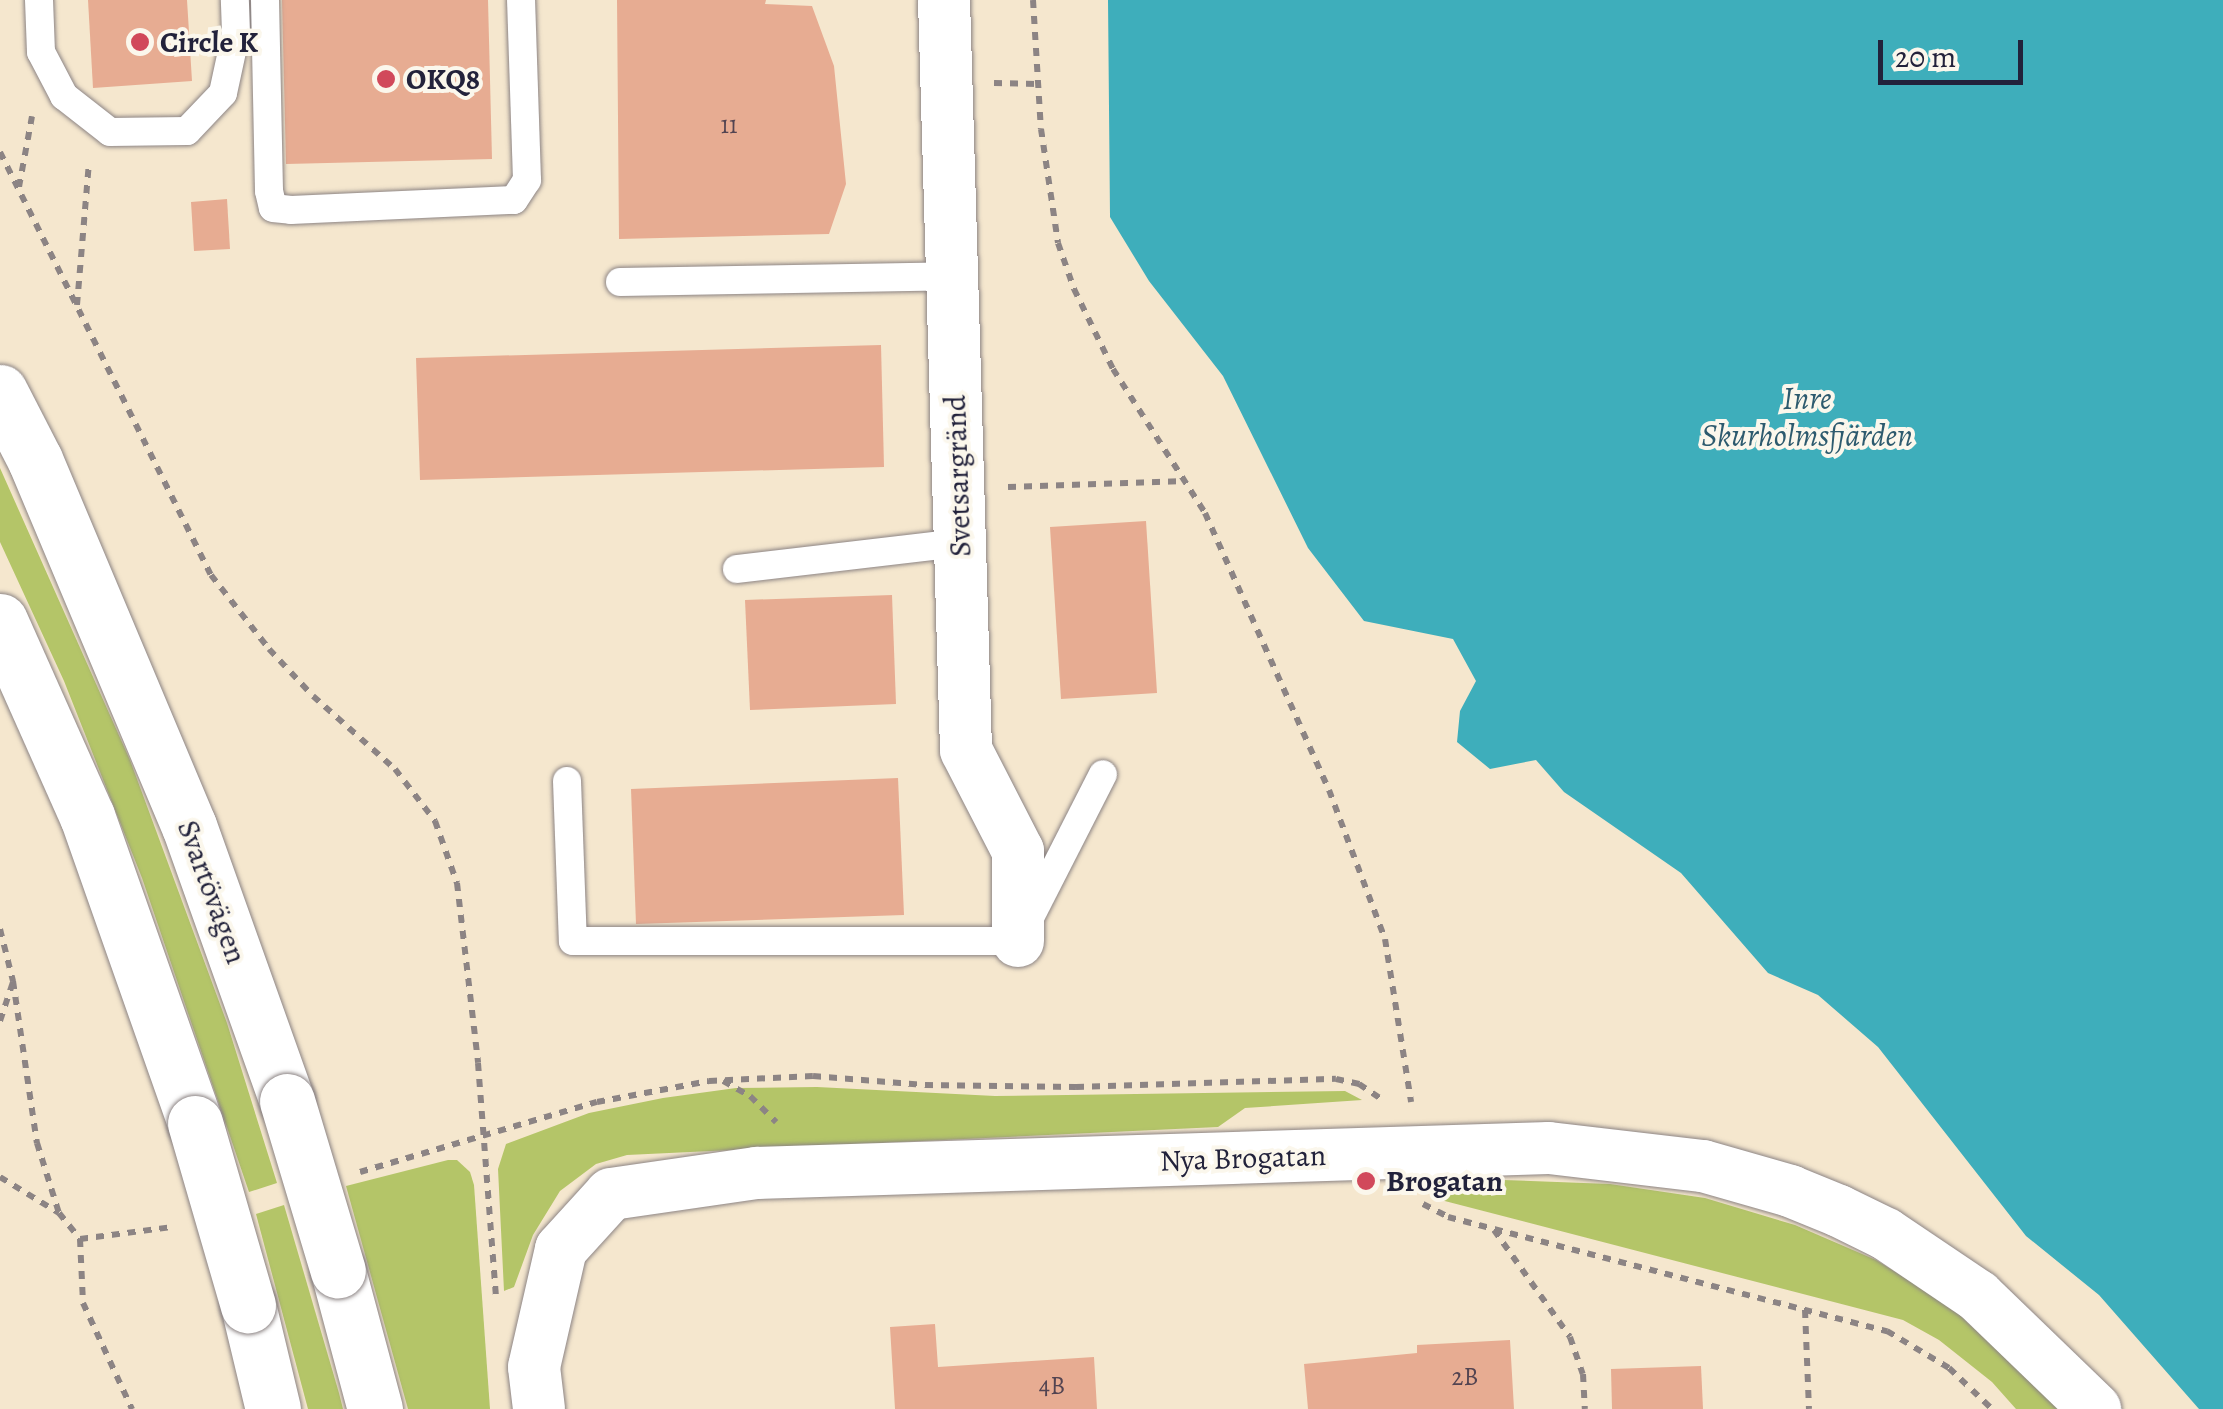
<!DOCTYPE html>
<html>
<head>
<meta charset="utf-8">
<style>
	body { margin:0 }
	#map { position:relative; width:2223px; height:1409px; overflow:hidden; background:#f5e7ce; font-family:Alegreya,serif }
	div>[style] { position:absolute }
	.green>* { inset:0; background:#b4c568 }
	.water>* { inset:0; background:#3eaebb }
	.building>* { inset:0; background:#e7ac92 }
	.path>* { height:6px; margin-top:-3px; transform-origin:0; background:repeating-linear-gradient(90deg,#8c8484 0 8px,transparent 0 16px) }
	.roads { filter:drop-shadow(0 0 2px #8c8484) drop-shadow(0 0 2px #8c8484) }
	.service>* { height:28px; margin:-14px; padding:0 14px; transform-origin:14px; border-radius:14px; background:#fff }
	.minor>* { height:52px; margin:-26px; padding:0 26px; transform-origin:26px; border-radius:26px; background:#fff }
	.secondary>* { height:55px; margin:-27.5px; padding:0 27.5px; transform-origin:27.5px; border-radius:27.5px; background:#fff }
	.bridges { filter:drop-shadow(0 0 2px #8c8484) drop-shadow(0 0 2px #8c8484) }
	.secondary-bridge>* { height:55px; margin:-27.5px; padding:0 27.5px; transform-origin:27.5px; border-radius:27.5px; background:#fff }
	.dots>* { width:28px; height:28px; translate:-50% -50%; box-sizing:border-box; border:5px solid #fbf7ec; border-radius:50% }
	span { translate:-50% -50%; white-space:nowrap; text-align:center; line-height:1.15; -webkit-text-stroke:8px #fbf7ec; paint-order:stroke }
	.number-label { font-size:25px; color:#534451 }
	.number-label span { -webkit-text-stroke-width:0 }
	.poi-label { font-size:30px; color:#22223b; font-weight:700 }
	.left { translate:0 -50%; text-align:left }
	.street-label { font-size:30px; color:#22223b }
	.water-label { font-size:32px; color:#2d5a6e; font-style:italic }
	.scale { position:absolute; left:1878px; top:40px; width:145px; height:45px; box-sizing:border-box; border:5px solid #22223b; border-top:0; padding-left:12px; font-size:30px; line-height:35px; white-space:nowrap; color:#22223b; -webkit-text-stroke:8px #fbf7ec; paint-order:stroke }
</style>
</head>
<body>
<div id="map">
	<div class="green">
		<i style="clip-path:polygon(0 468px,130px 760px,227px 1023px,277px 1183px,249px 1192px,142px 878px,64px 681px,0 542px)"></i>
		<i style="clip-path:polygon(817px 1087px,995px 1096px,1345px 1091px,1362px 1100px,1245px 1108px,1218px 1127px,627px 1155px,596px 1164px,560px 1191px,533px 1235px,514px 1287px,504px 1291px,498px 1169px,506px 1144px,589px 1113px,663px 1098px,736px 1088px)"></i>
		<i style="clip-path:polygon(448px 1160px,457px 1160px,470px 1172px,474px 1185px,490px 1409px,408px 1409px,346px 1186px)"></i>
		<i style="clip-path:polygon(1503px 1180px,1610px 1184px,1705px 1198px,1795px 1225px,1876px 1260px,1949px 1305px,2059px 1409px,2016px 1409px,1992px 1382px,1939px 1340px,1903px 1320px,1437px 1199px,1430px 1182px)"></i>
		<i style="clip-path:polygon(284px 1205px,339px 1393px,343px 1409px,308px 1409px,256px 1214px)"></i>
	</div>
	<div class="water">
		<i style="clip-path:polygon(1108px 0,2223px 0,2223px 1409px,2199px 1409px,2099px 1295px,2026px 1236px,1878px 1047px,1818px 995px,1768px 973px,1681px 873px,1564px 792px,1536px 760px,1490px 769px,1457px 742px,1460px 711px,1476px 681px,1453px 639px,1364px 621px,1308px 548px,1223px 376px,1149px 281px,1110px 217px)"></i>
	</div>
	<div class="building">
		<i style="clip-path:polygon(88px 0,187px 0,192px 81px,93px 88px)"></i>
		<i style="clip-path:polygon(282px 0,488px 0,492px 159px,286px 164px)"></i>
		<i style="clip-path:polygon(617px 0,766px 0,765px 4px,812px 6px,834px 66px,846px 184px,829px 234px,619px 239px)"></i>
		<i style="clip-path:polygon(227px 199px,230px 249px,194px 251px,191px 202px)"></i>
		<i style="clip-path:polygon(881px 345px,884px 467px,420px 480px,416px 358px)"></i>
		<i style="clip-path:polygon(1146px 521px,1157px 693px,1061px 699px,1050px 527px)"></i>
		<i style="clip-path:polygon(892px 595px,896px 704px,750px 710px,745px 600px)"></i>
		<i style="clip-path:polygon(898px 778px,904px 915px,636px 924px,631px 789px)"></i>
		<i style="clip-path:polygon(935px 1324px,938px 1367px,1094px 1357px,1097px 1409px,895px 1409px,890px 1327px)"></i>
		<i style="clip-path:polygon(1510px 1340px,1514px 1409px,1308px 1409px,1304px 1364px,1417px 1353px,1417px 1345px)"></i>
		<i style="clip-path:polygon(1701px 1366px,1703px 1409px,1612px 1409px,1611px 1369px)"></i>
	</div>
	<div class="path">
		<i style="left:1033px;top:0;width:129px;rotate:86.5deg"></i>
		<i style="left:1041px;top:129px;width:115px;rotate:81.5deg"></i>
		<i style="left:1058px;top:243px;width:49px;rotate:70.8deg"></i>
		<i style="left:1074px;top:289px;width:89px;rotate:64deg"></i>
		<i style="left:1113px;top:369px;width:171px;rotate:57.4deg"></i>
		<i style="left:1205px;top:513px;width:303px;rotate:65.9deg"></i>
		<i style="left:1329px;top:790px;width:159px;rotate:69.4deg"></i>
		<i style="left:1385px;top:939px;width:165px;rotate:80.9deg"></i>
		<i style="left:994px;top:83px;width:43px;rotate:1.3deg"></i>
		<i style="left:0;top:152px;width:473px;rotate:63.5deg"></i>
		<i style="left:211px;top:575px;width:94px;rotate:51.9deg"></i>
		<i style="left:269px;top:649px;width:64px;rotate:46.9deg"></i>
		<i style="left:313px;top:696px;width:110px;rotate:41.7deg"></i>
		<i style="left:395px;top:769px;width:66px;rotate:52.4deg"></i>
		<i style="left:435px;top:821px;width:66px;rotate:70.5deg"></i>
		<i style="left:457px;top:883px;width:181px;rotate:83.3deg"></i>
		<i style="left:478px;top:1063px;width:236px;rotate:85.6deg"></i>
		<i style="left:19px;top:187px;width:72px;rotate:-79.6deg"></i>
		<i style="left:77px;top:305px;width:143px;rotate:-85.2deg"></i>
		<i style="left:1008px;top:487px;width:178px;rotate:-1.9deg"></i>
		<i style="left:0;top:929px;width:54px;rotate:76deg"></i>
		<i style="left:13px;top:981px;width:164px;rotate:81.6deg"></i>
		<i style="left:37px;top:1143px;width:73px;rotate:72.6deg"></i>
		<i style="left:59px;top:1213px;width:33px;rotate:51deg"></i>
		<i style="left:80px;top:1239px;width:94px;rotate:-7.4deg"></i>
		<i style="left:0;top:1021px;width:41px;rotate:-71.6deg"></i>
		<i style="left:723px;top:1081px;width:31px;rotate:29deg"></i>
		<i style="left:750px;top:1096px;width:37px;rotate:45deg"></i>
		<i style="left:360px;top:1172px;width:247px;rotate:-16.5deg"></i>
		<i style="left:597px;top:1102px;width:114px;rotate:-10.6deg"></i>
		<i style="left:709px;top:1081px;width:104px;rotate:-2.8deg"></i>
		<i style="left:813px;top:1076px;width:112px;rotate:4.6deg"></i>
		<i style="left:925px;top:1085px;width:151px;rotate:0.8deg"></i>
		<i style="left:1076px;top:1087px;width:260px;rotate:-1.8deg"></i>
		<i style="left:1336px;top:1079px;width:24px;rotate:12deg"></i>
		<i style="left:1359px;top:1084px;width:30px;rotate:34deg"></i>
		<i style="left:0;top:1177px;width:69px;rotate:31.4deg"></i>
		<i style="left:1423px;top:1204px;width:28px;rotate:27deg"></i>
		<i style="left:1448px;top:1217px;width:454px;rotate:14.6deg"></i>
		<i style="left:1887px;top:1331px;width:72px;rotate:30.8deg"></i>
		<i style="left:1949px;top:1368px;width:59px;rotate:43.6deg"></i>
		<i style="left:1494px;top:1230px;width:131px;rotate:54.6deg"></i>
		<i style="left:1570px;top:1337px;width:39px;rotate:71deg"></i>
		<i style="left:1583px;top:1374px;width:35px;rotate:87deg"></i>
		<i style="left:80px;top:1239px;width:64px;rotate:87.3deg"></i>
		<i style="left:83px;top:1303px;width:117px;rotate:65.2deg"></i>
		<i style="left:1805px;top:1310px;width:99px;rotate:87.7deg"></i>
	</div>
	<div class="roads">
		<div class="service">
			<i style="left:39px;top:0;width:52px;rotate:87.8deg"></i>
			<i style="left:41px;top:52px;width:50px;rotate:62.4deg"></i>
			<i style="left:64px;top:96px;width:58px;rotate:38deg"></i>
			<i style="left:110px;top:132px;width:77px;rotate:-0.7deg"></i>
			<i style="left:187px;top:131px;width:52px;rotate:-46.5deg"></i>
			<i style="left:223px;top:93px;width:61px;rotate:-77.8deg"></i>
			<i style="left:236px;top:33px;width:33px;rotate:-92deg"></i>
			<i style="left:265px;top:0;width:191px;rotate:88.8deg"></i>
			<i style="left:269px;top:191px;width:17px;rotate:77deg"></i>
			<i style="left:273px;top:208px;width:18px;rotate:6deg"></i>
			<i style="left:291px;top:210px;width:223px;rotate:-2.6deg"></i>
			<i style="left:514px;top:200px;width:24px;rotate:-57deg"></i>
			<i style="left:527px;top:180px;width:180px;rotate:-91.9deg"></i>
			<i style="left:620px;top:282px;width:333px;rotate:-1deg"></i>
			<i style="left:737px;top:569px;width:225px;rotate:-6.7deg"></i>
			<i style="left:567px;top:781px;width:160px;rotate:87.9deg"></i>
			<i style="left:573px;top:941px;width:445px"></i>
			<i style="left:1018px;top:941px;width:187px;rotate:-63deg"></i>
		</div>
		<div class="minor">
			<i style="left:944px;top:0;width:750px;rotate:88.32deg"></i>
			<i style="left:966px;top:750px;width:114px;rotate:62.8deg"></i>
			<i style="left:1018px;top:851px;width:90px;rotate:90deg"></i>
			<i style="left:539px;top:1409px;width:42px;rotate:-96.8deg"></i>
			<i style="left:534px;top:1367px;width:121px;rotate:-77.1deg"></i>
			<i style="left:561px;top:1249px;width:74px;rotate:-47.7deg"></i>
			<i style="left:611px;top:1194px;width:147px;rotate:-8.2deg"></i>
			<i style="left:756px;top:1173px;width:793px;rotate:-1.81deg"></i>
			<i style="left:1549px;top:1148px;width:155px;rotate:6.7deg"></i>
			<i style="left:1703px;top:1166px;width:91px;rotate:16deg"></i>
			<i style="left:1790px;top:1191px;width:53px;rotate:22.2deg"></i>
			<i style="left:1839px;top:1211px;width:52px;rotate:26.1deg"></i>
			<i style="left:1886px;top:1234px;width:111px;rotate:34deg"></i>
			<i style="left:1978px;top:1296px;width:163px;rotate:44deg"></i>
		</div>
		<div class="secondary">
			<i style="left:0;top:392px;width:76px;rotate:62.8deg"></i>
			<i style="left:35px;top:460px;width:397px;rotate:67.2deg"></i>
			<i style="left:189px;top:826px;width:292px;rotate:70.4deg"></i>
			<i style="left:0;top:621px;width:214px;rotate:66deg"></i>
			<i style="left:87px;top:816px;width:325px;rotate:70.6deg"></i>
			<i style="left:338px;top:1271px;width:143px;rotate:75deg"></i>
			<i style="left:248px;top:1305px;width:107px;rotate:76.5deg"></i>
		</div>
	</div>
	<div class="bridges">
		<div class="secondary-bridge">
			<i style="left:287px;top:1101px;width:177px;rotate:73.3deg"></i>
			<i style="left:195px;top:1123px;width:190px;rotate:73.8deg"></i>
		</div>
	</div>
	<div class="dots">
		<i style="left:140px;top:42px;background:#d1495b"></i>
		<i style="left:386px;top:79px;background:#d1495b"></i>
		<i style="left:1366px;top:1181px;background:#d1495b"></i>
	</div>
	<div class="number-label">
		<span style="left:729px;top:125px">11</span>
		<span style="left:1465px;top:1377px">2B</span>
		<span style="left:1052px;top:1386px">4B</span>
	</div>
	<div class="poi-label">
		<span class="left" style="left:160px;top:42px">Circle K</span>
		<span class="left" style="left:406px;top:79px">OKQ8</span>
		<span class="left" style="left:1386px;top:1181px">Brogatan</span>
	</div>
	<div class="street-label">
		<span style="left:958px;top:476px;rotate:-92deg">Svetsargränd</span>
		<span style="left:212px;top:892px;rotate:70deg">Svartövägen</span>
		<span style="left:1243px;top:1158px;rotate:-2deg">Nya Brogatan</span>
	</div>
	<div class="water-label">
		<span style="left:1807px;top:417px">Inre<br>Skurholmsfjärden</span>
	</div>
	<div class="scale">20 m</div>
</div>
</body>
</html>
